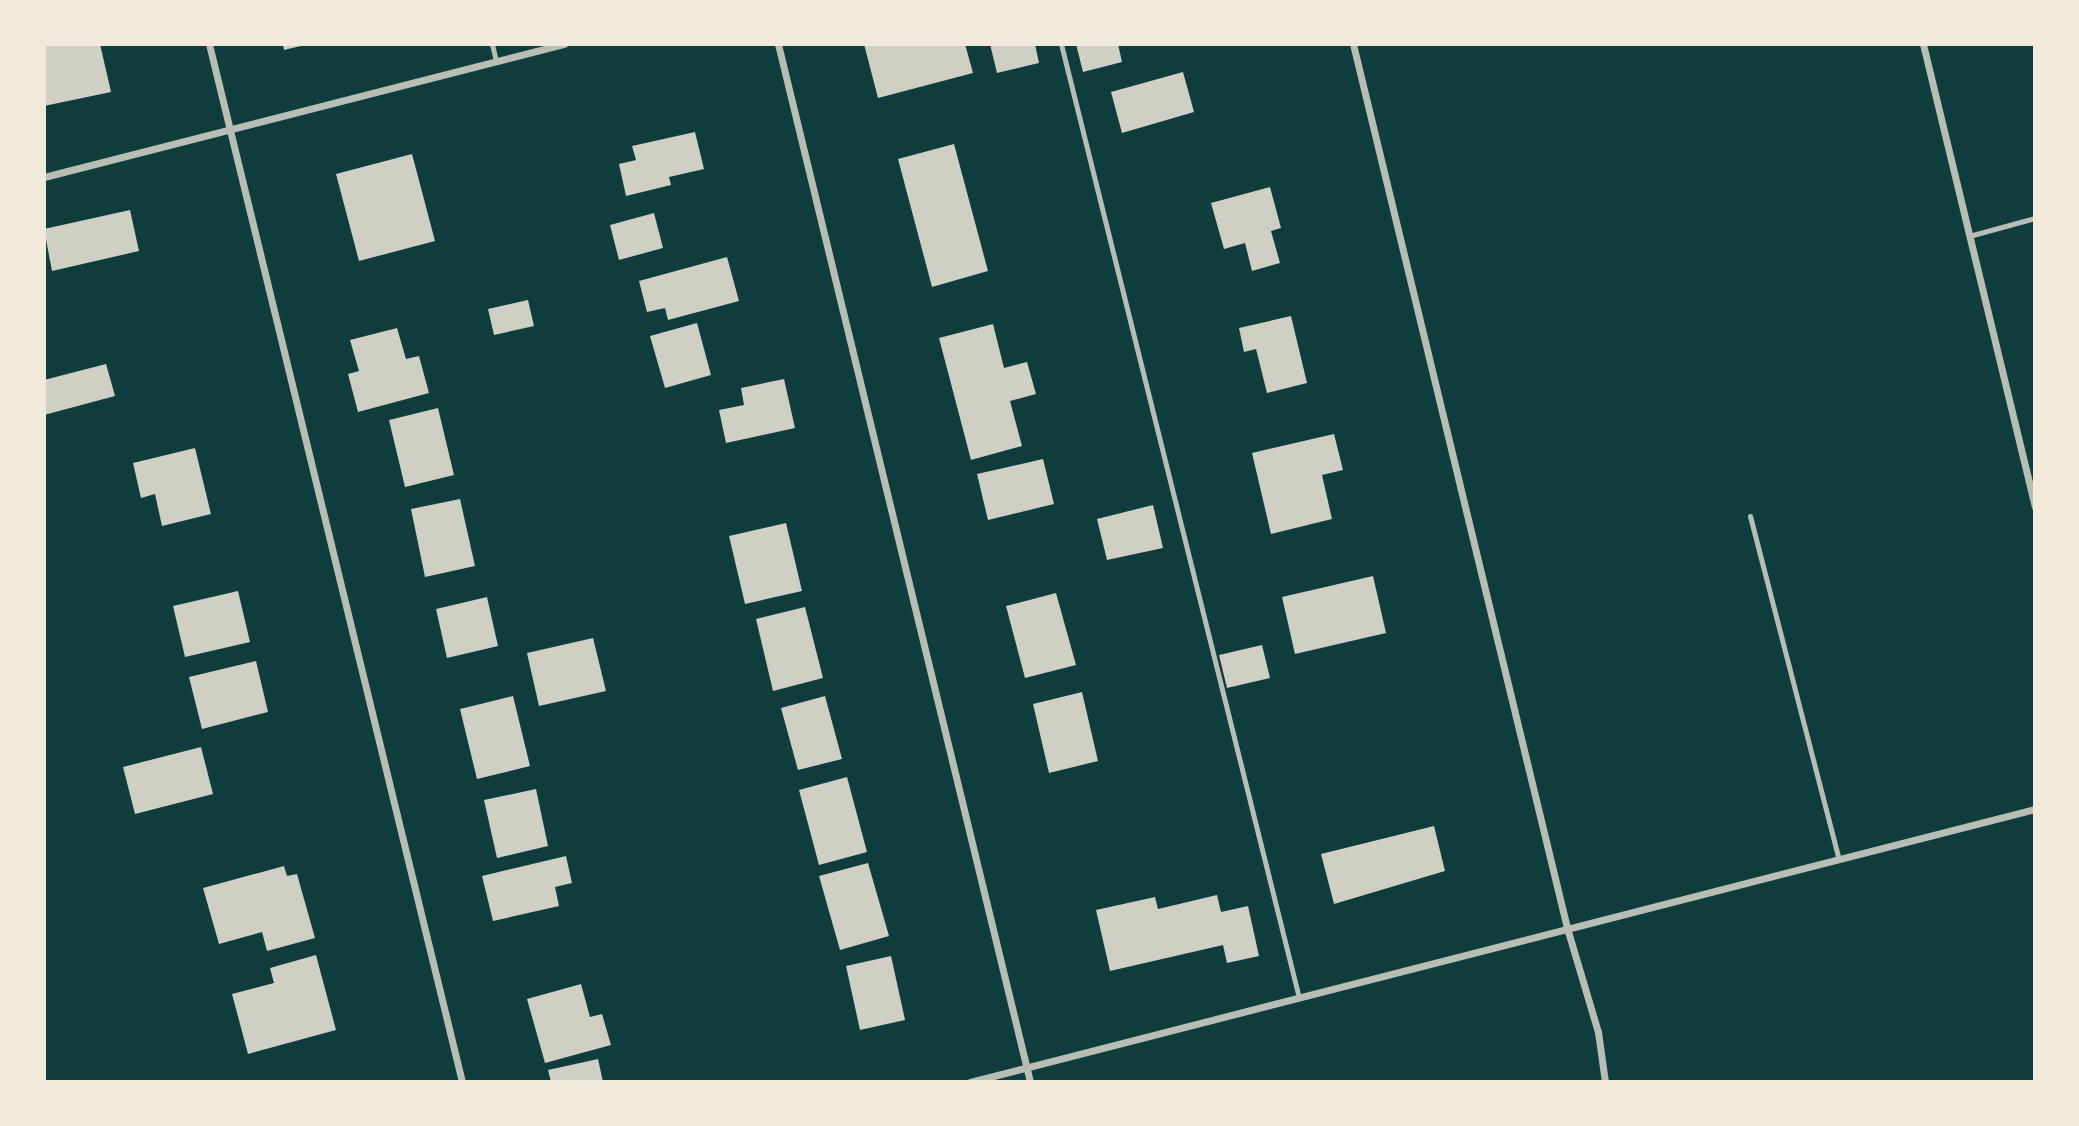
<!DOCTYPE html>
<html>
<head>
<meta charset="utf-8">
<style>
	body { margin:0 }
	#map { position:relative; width:2079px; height:1126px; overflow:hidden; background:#0f3d3e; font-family:Arial,sans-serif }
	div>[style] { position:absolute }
	.building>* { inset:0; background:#cfcfc3 }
	.service>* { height:5px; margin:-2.5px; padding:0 2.5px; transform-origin:2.5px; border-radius:2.5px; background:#b8beb3 }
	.minor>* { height:7px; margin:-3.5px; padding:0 3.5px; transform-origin:3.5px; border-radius:3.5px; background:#b8beb3 }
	span { translate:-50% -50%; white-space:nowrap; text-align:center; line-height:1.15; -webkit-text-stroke:5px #f1e9da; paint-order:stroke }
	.frame { position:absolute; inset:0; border:46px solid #f1e9da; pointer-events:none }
</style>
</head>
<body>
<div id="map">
	<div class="building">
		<i style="clip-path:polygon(44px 44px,100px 44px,111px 92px,44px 106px)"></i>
		<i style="clip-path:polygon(283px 44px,305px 44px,305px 45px,284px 50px)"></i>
		<i style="clip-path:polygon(864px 44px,965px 44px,973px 73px,878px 98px)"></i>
		<i style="clip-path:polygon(990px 44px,1035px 44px,1039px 63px,997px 73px)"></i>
		<i style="clip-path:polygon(1076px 44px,1118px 44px,1122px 62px,1083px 72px)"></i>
		<i style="clip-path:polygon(1183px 72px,1194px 112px,1122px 133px,1111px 92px)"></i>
		<i style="clip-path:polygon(695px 132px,704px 169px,669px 177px,671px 185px,626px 196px,619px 164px,636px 160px,632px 146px)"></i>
		<i style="clip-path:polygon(954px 144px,988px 271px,932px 287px,898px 159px)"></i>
		<i style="clip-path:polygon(412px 154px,435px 241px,359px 261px,336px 174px)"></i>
		<i style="clip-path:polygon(1270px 187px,1281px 228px,1271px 231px,1280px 263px,1252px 271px,1245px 243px,1224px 249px,1211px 203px)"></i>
		<i style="clip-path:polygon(130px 210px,139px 251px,52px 271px,44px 229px)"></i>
		<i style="clip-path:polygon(654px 213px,663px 248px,619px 260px,610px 225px)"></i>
		<i style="clip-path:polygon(727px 257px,739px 301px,668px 320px,665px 308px,647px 312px,639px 281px)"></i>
		<i style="clip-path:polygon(528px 300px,534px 326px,494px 335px,488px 309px)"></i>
		<i style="clip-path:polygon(1291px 316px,1307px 383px,1267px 393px,1256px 349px,1244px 352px,1239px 328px)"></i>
		<i style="clip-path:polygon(697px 323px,711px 375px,665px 388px,650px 336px)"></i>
		<i style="clip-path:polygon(993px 324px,1004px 368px,1027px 362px,1036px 394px,1010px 401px,1022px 446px,971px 460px,939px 338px)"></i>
		<i style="clip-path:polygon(397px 328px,406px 359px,419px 356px,429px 393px,358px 412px,348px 374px,359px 371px,350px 340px)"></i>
		<i style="clip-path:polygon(106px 364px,115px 396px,44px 415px,44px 380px)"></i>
		<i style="clip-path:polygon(784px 379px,795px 428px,726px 443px,719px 410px,744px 405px,741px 388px)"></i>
		<i style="clip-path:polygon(438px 408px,454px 475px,405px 487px,389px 420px)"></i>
		<i style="clip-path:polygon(1334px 434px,1343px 470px,1322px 475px,1332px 519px,1271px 534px,1252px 453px)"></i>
		<i style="clip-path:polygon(195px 448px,211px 514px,162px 526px,155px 494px,141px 498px,133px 463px)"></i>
		<i style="clip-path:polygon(1043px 459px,1054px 504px,988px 520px,977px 474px)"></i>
		<i style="clip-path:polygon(460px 499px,475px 566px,425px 577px,411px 509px)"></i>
		<i style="clip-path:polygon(1153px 505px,1163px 548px,1107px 560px,1097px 519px)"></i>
		<i style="clip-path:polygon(786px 523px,802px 591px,745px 604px,729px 536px)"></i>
		<i style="clip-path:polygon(1373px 576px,1386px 633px,1295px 654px,1282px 597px)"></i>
		<i style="clip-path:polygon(238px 591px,250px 642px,185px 657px,173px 606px)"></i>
		<i style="clip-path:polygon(1056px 593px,1076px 665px,1025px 678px,1006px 606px)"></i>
		<i style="clip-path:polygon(487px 597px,498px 646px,447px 658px,436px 609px)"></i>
		<i style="clip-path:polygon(805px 607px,823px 678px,773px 691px,756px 619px)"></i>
		<i style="clip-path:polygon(593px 638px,606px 691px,539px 706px,527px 653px)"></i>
		<i style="clip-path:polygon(1262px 645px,1270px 678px,1227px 688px,1219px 655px)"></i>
		<i style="clip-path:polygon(256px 661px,268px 712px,202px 729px,189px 677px)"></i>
		<i style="clip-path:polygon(1082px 692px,1098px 761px,1049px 773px,1033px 704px)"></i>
		<i style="clip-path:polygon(513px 696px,530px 766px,477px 779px,460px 709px)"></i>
		<i style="clip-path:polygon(825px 696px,842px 759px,798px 770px,781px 708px)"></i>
		<i style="clip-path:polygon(201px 747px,213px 794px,135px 814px,123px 767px)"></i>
		<i style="clip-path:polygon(847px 777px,867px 852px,819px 865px,799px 790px)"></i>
		<i style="clip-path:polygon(536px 789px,548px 846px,497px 858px,484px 800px)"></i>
		<i style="clip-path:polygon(1434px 826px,1445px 871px,1334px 904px,1321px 854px)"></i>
		<i style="clip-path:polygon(566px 856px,572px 883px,555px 887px,559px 906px,493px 921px,482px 876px)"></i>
		<i style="clip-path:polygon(868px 863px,889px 936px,840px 950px,819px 876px)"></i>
		<i style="clip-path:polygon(284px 866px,287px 876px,297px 874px,315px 938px,267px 951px,262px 932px,219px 944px,203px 888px)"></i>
		<i style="clip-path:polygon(1217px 895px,1221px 912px,1248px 906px,1259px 956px,1227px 963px,1223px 945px,1110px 971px,1096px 910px,1155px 897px,1158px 909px)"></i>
		<i style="clip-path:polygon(316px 955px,336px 1030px,248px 1054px,232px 994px,274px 983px,270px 968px)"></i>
		<i style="clip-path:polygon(891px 956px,905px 1020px,860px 1030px,846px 966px)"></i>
		<i style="clip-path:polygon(581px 984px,590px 1017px,602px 1014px,611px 1045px,545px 1063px,527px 999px)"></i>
		<i style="clip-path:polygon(598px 1059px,603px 1082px,551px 1082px,548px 1070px)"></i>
	</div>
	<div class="service">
		<i style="left:492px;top:44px;width:18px;rotate:77deg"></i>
		<i style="left:1061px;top:44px;width:983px;rotate:75.99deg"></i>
		<i style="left:1969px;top:236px;width:68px;rotate:-15.3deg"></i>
		<i style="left:1750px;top:516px;width:354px;rotate:75.5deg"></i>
	</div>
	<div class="minor">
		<i style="left:209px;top:44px;width:1068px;rotate:76.3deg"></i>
		<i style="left:778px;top:44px;width:1068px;rotate:76.35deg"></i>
		<i style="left:1353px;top:44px;width:910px;rotate:76.39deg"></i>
		<i style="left:1567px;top:928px;width:109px;rotate:73.4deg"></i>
		<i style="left:1598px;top:1032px;width:50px;rotate:82deg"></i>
		<i style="left:1923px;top:44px;width:476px;rotate:76.4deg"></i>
		<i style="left:44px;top:177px;width:537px;rotate:-14.35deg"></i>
		<i style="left:970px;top:1082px;width:1099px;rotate:-14.38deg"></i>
	</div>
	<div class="frame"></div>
</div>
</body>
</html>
